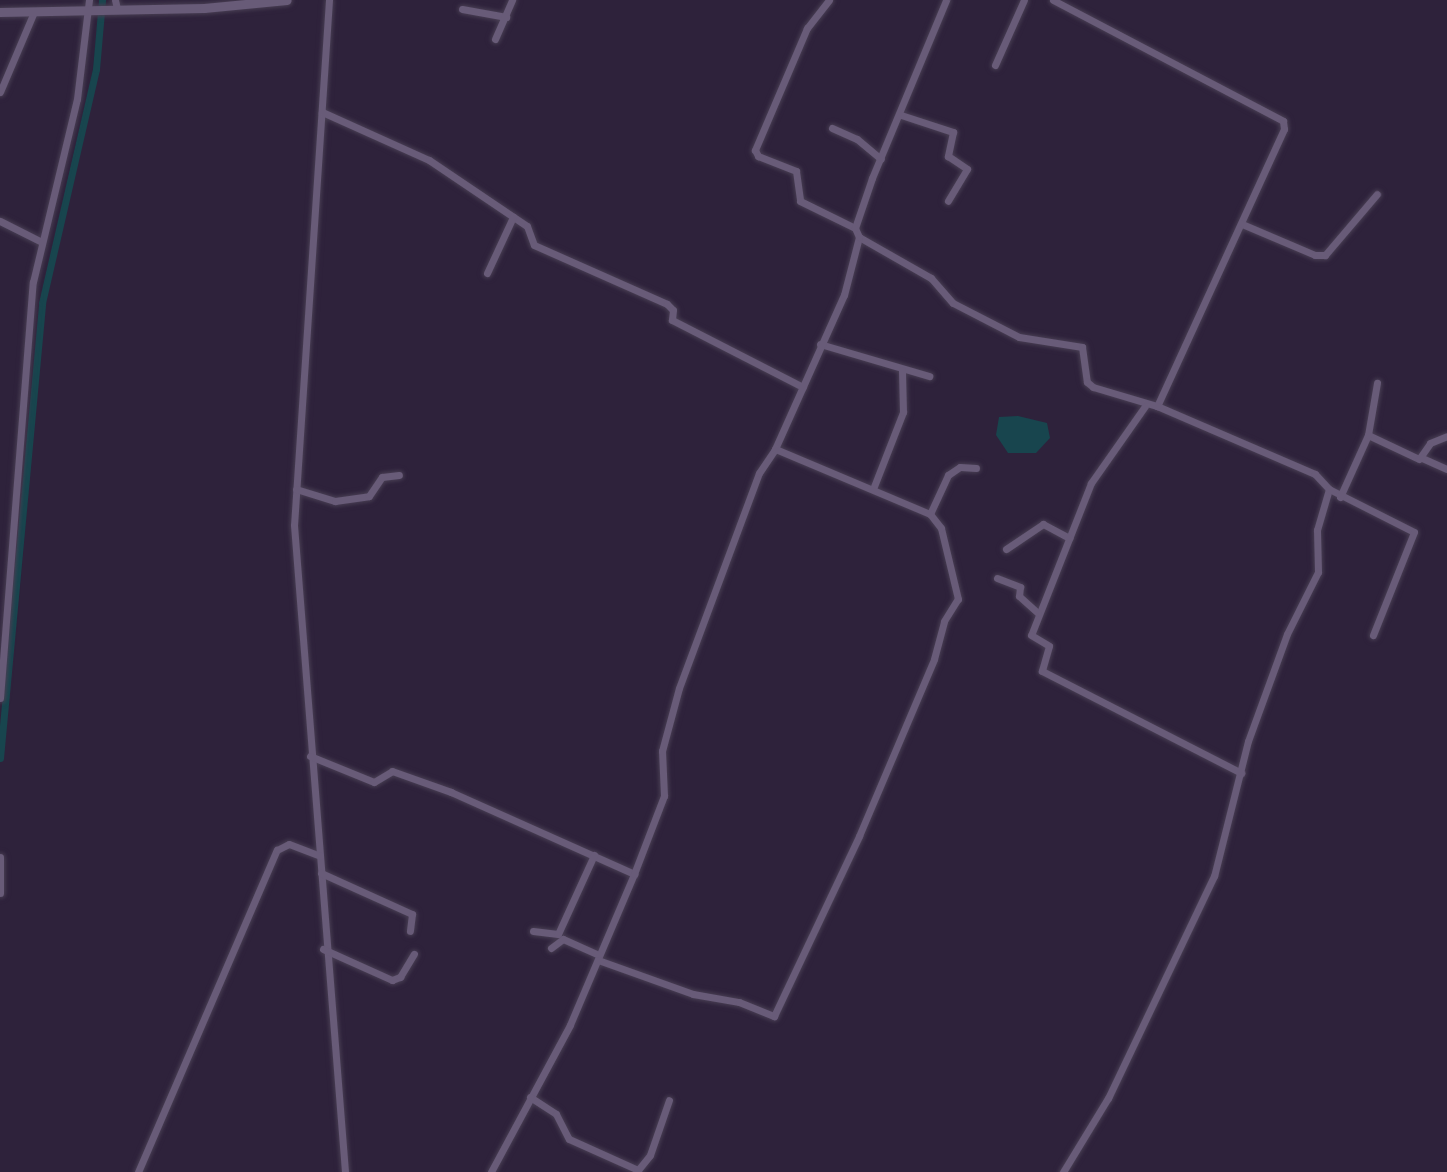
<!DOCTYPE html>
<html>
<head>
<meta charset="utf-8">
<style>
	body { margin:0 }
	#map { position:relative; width:1447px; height:1172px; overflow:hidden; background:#2e223b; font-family:Commissioner,sans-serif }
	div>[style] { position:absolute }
	.water>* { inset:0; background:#18454e }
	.canal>* { height:7px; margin:-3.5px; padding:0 3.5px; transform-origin:3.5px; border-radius:3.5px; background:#18454e }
	.roads { filter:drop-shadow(0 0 2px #483e53) drop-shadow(0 0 2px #483e53) }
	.minor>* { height:7px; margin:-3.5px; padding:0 3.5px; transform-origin:3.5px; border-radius:3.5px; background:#685b78 }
	.tertiary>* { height:9px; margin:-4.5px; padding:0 4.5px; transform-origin:4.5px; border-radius:4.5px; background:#685b78 }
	span { translate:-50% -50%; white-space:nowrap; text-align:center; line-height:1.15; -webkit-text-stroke:8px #2e223b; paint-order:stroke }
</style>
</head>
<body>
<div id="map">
	<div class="water">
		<i style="clip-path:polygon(1018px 416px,1047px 423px,1050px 438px,1036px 453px,1008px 453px,996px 435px,999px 417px)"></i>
	</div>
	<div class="canal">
		<i style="left:0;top:758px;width:457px;rotate:-84.7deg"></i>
		<i style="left:42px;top:303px;width:240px;rotate:-77deg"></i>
		<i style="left:96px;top:69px;width:69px;rotate:-85deg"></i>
	</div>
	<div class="roads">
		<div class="minor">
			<i style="left:115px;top:0;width:9px;rotate:77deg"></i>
			<i style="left:329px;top:0;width:526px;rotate:93.81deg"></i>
			<i style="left:294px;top:525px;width:649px;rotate:85.49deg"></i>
			<i style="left:829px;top:0;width:36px;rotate:128deg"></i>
			<i style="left:807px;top:28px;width:133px;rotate:113.1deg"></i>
			<i style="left:755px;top:150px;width:7px;rotate:63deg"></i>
			<i style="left:758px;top:156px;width:41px;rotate:21.5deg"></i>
			<i style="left:796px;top:171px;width:30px;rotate:82deg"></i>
			<i style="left:800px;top:201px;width:61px;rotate:26.1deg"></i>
			<i style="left:1053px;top:0;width:260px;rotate:27.7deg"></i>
			<i style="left:1283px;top:121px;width:8px;rotate:83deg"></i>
			<i style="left:1284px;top:129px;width:305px;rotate:114.6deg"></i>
			<i style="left:1157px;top:406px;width:172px;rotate:23.3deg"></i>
			<i style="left:1315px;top:474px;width:21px;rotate:47deg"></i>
			<i style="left:1329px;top:489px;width:43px;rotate:106.3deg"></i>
			<i style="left:1317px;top:530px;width:42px;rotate:88.6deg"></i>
			<i style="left:1318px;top:572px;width:69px;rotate:116.6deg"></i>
			<i style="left:1287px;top:634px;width:114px;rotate:110deg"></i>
			<i style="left:1248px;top:741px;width:139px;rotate:104.1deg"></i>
			<i style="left:1214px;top:876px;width:246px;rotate:115.5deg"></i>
			<i style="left:1108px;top:1098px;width:87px;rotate:121.3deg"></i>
			<i style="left:462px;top:9px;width:45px;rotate:10.3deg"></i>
			<i style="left:495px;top:39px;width:43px;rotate:-66.4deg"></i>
			<i style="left:995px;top:65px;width:71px;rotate:-66deg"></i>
			<i style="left:0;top:92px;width:87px;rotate:-67deg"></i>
			<i style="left:322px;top:112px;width:117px;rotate:24.2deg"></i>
			<i style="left:429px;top:160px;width:118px;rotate:34deg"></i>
			<i style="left:527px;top:226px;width:20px;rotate:70deg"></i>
			<i style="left:534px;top:245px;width:145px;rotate:23.9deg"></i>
			<i style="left:667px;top:304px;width:8px;rotate:45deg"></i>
			<i style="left:673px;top:310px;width:10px;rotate:96deg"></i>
			<i style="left:672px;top:320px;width:147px;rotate:27.1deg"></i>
			<i style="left:901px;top:115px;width:55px;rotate:18.1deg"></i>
			<i style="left:953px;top:132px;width:25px;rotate:102deg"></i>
			<i style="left:948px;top:156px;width:23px;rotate:34deg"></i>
			<i style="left:967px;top:169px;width:37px;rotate:121deg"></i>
			<i style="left:832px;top:128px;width:27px;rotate:24deg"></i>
			<i style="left:857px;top:139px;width:31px;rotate:40deg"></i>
			<i style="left:0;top:221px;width:47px;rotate:26.6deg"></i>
			<i style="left:1242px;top:224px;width:79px;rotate:23deg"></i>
			<i style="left:1315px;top:255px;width:10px"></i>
			<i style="left:1325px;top:255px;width:80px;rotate:-49.6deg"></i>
			<i style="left:859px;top:237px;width:83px;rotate:29.7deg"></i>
			<i style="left:931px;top:278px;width:33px;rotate:49deg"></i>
			<i style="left:953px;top:303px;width:74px;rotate:27.3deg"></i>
			<i style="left:1019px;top:337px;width:64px;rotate:9deg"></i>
			<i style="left:1082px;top:347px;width:35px;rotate:82deg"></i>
			<i style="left:1087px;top:382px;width:8px;rotate:40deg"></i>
			<i style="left:1093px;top:387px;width:67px;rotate:16.5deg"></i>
			<i style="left:487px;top:273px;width:62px;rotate:-65.1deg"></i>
			<i style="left:820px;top:344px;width:114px;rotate:16.4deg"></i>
			<i style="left:1145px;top:406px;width:94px;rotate:125deg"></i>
			<i style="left:1091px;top:483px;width:163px;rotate:111.5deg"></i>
			<i style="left:1031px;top:635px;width:21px;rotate:31deg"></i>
			<i style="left:1049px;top:646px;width:26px;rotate:106deg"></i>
			<i style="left:1042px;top:671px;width:224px;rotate:27.1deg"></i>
			<i style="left:1368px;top:435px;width:56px;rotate:25.2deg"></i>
			<i style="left:1419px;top:459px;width:19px;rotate:-55deg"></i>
			<i style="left:1430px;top:443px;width:18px;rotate:-22deg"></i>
			<i style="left:1422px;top:458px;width:27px;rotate:24deg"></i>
			<i style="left:296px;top:489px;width:41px;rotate:17.1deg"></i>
			<i style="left:335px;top:501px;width:34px;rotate:-8deg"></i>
			<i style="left:369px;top:496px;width:23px;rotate:-56deg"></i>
			<i style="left:382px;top:477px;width:17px;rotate:-7deg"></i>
			<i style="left:873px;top:489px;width:83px;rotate:-68.7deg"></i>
			<i style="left:903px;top:412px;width:42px;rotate:-91.4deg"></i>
			<i style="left:1329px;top:489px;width:95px;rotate:26.8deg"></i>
			<i style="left:1414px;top:532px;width:111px;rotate:111.7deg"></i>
			<i style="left:1340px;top:497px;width:68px;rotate:-65.7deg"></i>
			<i style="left:1368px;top:435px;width:53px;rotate:-80.2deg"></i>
			<i style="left:930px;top:514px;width:43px;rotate:-65.2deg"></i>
			<i style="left:948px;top:475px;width:14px;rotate:-34deg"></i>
			<i style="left:960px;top:467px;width:16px;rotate:4deg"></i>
			<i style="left:1006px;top:549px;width:45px;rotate:-34deg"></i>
			<i style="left:1043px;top:524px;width:30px;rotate:28deg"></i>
			<i style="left:997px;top:578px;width:25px;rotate:21deg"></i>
			<i style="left:1020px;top:587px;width:9px;rotate:96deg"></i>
			<i style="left:1019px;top:596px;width:25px;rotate:42deg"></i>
			<i style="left:0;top:698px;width:417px;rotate:-85.5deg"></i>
			<i style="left:33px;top:282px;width:188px;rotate:-76.5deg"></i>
			<i style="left:77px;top:99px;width:100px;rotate:-83.1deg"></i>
			<i style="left:310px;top:756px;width:69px;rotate:22.1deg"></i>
			<i style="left:374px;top:782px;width:21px;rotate:-31deg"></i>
			<i style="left:392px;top:771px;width:63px;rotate:19.6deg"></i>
			<i style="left:451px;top:792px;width:201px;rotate:24.1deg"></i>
			<i style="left:634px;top:874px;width:164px;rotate:113deg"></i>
			<i style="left:570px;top:1025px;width:167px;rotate:118.3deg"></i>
			<i style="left:0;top:857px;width:36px;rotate:90deg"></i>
			<i style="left:321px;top:873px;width:100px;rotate:24.3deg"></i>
			<i style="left:412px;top:914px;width:17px;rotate:97deg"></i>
			<i style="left:634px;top:874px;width:84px;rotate:-69deg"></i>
			<i style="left:664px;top:796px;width:45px;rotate:-92.5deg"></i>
			<i style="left:662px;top:751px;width:65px;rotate:-74.9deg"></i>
			<i style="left:679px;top:688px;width:229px;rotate:-69.6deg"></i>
			<i style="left:759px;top:473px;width:29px;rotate:-56deg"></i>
			<i style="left:775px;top:449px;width:169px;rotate:-65.9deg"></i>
			<i style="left:844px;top:295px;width:60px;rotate:-75.5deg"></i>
			<i style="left:859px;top:237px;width:10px;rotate:-114deg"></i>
			<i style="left:855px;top:228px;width:53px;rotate:-71.2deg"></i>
			<i style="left:872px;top:178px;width:193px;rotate:-67.4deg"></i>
			<i style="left:533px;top:931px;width:25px;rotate:7deg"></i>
			<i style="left:558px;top:934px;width:87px;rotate:-65.5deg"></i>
			<i style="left:551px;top:948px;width:15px;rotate:-37deg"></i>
			<i style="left:563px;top:939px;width:39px;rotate:24deg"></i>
			<i style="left:323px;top:949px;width:76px;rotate:24.2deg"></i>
			<i style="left:392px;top:980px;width:9px;rotate:-21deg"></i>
			<i style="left:400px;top:977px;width:27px;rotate:-59deg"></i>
			<i style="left:598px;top:960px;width:101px;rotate:19.7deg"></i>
			<i style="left:693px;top:994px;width:47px;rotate:9.9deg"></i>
			<i style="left:739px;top:1002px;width:38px;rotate:22deg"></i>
			<i style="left:774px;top:1016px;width:199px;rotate:-64.7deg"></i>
			<i style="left:859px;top:836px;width:192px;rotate:-67deg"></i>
			<i style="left:934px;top:659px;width:39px;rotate:-75deg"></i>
			<i style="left:944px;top:621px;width:26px;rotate:-58deg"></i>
			<i style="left:958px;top:599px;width:73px;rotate:-103.5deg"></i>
			<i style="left:941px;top:528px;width:18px;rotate:-128deg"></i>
			<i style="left:930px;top:514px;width:168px;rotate:-157.2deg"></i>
			<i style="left:530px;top:1097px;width:31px;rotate:33deg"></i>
			<i style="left:556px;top:1114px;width:28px;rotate:63deg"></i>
			<i style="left:569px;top:1139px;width:76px;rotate:24.2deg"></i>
			<i style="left:638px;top:1170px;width:19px;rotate:-51deg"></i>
			<i style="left:650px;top:1155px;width:58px;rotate:-70.9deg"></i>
			<i style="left:138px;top:1172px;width:351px;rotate:-66.7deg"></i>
			<i style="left:277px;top:850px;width:13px;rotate:-27deg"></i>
			<i style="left:289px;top:844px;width:33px;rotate:21deg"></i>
		</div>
		<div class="tertiary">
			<i style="left:0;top:12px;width:204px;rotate:-1.1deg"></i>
			<i style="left:204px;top:8px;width:83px;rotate:-5.5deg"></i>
		</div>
	</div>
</div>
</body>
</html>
